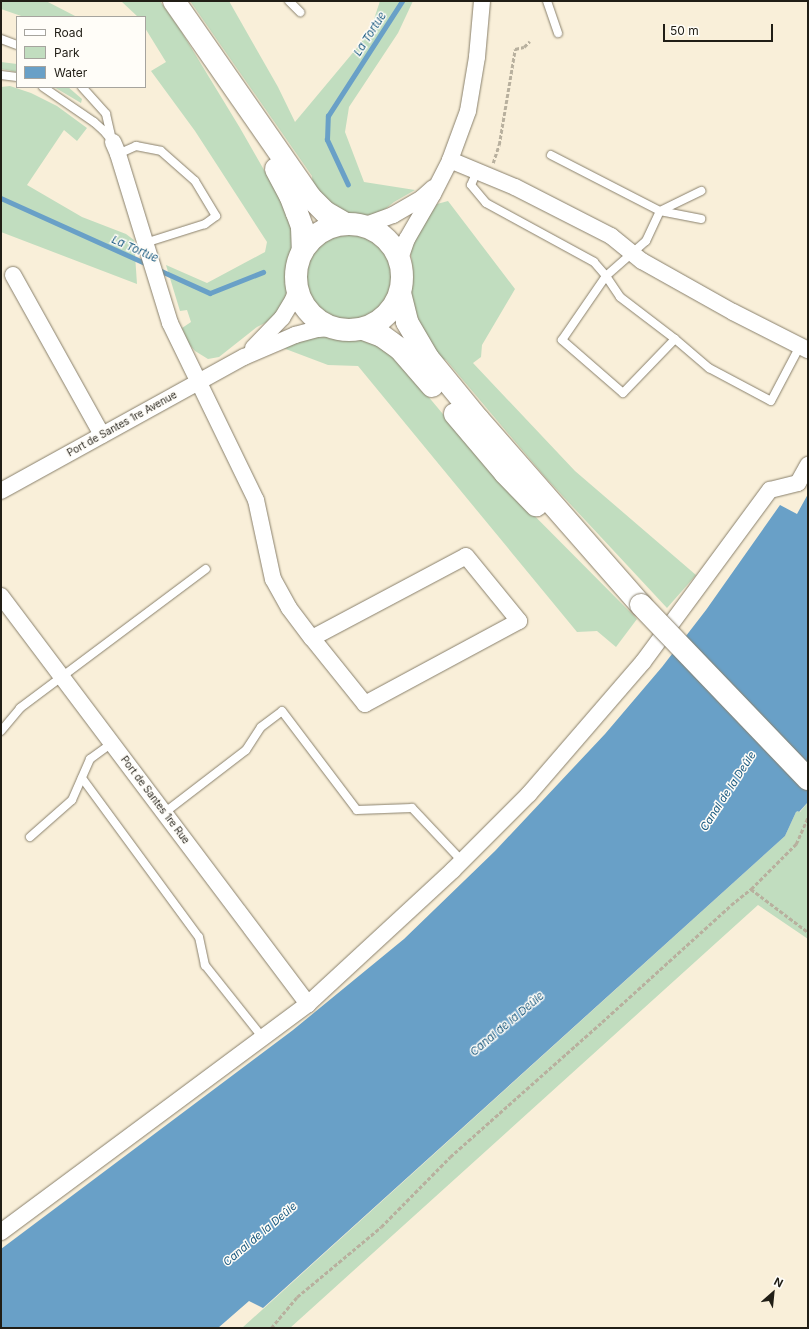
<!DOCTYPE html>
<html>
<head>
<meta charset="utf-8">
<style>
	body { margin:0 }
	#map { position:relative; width:809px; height:1329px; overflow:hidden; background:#f9efd9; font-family:Inter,sans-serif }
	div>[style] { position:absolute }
	.green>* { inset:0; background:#c1ddbf }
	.round { border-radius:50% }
	.water>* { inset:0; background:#69a0c7 }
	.stream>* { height:4.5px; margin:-2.25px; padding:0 2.25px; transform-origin:2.25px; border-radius:2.25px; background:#69a0c7 }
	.path>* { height:2.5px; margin-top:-1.25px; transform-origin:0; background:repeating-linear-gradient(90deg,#b8b09e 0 4px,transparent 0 6px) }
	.roads { filter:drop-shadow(0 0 1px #89806c) drop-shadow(0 0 1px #89806c) }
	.service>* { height:8px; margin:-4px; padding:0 4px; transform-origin:4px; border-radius:4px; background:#fff }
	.minor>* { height:16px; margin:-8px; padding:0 8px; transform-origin:8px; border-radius:8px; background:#fff }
	.secondary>* { height:22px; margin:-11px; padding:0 11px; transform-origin:11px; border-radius:11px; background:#fff }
	.secondary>.ring { margin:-11px; padding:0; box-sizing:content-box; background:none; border:22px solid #fff; border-radius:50% }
	.bridges { filter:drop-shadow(0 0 1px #89806c) drop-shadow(0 0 1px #89806c) }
	.secondary-bridge>* { height:22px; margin:-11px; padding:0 11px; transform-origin:11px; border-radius:11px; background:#fff }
	span { translate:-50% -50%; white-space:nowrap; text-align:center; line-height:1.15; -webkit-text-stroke:3px #fffdf8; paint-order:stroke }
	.street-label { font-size:10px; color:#211e16 }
	.water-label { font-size:11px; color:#17587f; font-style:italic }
	.frame { position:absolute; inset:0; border:2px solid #211e16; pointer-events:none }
	.legend { position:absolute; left:16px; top:16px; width:130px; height:72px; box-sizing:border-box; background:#fffdf8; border:1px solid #a6a49e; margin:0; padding:5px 7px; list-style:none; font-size:12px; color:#211e16 }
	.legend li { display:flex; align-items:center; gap:8px; height:20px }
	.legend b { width:20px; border:1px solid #a6a49e }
	.north { position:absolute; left:753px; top:1273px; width:40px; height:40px; -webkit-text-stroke:3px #fffdf8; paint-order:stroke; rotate:27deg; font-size:11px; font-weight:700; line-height:16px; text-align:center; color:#211e16 }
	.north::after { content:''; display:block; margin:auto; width:14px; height:18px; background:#211e16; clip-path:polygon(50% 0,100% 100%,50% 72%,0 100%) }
	.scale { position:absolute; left:663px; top:24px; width:110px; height:18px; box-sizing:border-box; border:2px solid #211e16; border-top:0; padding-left:5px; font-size:12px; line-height:14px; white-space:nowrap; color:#211e16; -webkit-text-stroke:3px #fffdf8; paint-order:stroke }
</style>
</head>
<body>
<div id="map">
	<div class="green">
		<i style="clip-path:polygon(1px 1px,46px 1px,77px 17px,24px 17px,1px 9px)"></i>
		<i style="clip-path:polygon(121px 1px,160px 1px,181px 31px,240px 128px,287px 210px,296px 231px,293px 251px,288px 272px,287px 291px,282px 306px,273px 319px,257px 327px,219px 357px,208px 359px,195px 351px,189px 344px,182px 328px,191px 322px,187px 310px,180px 311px,166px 265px,207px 283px,265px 252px,267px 242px,195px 131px,151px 71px,166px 62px,145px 28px,145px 17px,138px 17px)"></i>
		<i style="clip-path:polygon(190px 1px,229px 1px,278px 87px,295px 122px,361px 43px,372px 25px,380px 1px,413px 1px,398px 33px,349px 107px,345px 132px,364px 182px,415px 190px,394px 202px,380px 213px,358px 217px,340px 211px,313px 188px,312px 176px)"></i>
		<i style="clip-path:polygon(1px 62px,17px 64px,17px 72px,1px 69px)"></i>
		<i style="clip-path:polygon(10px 86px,31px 93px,57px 106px,87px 128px,77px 141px,64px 130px,27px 185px,82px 217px,126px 234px,134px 240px,137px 284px,1px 232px,1px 87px)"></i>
		<i style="clip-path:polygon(54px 87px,68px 87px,82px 99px,81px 103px)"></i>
		<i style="clip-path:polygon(448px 201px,515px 289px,482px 345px,481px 357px,473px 363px,575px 471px,696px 575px,667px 608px,545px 477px,446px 360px,440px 358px,425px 341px,408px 296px,413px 273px,410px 245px,437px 204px)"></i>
		<i class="round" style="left:306px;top:235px;width:86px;height:86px"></i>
		<i style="clip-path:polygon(322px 334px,378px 342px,396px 358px,494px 475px,637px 619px,616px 647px,597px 631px,577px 632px,358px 366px,328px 365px,283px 348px)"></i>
		<i style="clip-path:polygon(808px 802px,808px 939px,758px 905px,290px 1328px,242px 1328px,785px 836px,796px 812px,798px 811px,800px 812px)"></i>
	</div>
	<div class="water">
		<i style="clip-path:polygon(808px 494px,808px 802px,799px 812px,798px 811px,796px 812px,785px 836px,263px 1308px,249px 1301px,218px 1328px,1px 1328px,1px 1249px,293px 1030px,404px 939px,495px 851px,605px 734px,662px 667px,706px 610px,780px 505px,797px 514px)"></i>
	</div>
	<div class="stream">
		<i style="left:348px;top:185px;width:50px;rotate:-115deg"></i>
		<i style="left:327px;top:140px;width:24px;rotate:-88deg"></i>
		<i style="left:328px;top:116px;width:137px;rotate:-57.2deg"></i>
		<i style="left:1px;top:198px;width:160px;rotate:24.3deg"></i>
		<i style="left:157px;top:269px;width:58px;rotate:24.4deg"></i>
		<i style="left:210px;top:293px;width:57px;rotate:-21.6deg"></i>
	</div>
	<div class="path">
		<i style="left:493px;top:163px;width:19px;rotate:-72deg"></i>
		<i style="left:499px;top:145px;width:97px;rotate:-80.5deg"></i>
		<i style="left:515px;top:49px;width:9px;rotate:-13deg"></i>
		<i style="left:524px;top:47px;width:8px;rotate:-45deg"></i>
		<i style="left:751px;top:889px;width:71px;rotate:37deg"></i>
		<i style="left:271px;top:1328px;width:40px;rotate:-50deg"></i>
		<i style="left:297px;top:1297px;width:109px;rotate:-39.8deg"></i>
		<i style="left:381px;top:1227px;width:98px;rotate:-45.4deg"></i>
		<i style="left:450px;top:1157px;width:203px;rotate:-41.6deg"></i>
		<i style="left:602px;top:1022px;width:174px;rotate:-42.2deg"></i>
		<i style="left:731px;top:905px;width:26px;rotate:-39deg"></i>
		<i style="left:751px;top:889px;width:64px;rotate:-45deg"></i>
		<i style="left:796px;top:844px;width:30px;rotate:-66deg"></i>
	</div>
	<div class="roads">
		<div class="service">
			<i style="left:289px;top:1px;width:16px;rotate:45deg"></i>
			<i style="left:547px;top:1px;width:34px;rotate:71deg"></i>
			<i style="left:1px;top:39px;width:17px;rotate:21deg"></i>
			<i style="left:1px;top:75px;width:16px;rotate:7deg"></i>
			<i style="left:43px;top:87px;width:62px;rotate:34.5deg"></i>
			<i style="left:94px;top:122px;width:12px;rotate:42deg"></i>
			<i style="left:103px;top:130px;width:16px;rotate:50deg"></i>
			<i style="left:82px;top:87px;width:36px;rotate:48deg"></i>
			<i style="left:106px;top:114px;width:26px;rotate:77deg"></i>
			<i style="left:118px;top:154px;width:20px;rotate:-24deg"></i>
			<i style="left:136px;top:146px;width:25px;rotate:11deg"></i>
			<i style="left:161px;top:151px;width:45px;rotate:41.4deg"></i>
			<i style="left:195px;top:181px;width:41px;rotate:59deg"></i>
			<i style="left:216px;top:216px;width:14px;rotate:144deg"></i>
			<i style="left:205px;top:224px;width:63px;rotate:162.4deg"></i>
			<i style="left:551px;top:155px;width:123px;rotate:27.2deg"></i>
			<i style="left:660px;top:211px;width:42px;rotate:11deg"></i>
			<i style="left:477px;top:171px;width:15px;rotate:113deg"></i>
			<i style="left:471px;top:185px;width:23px;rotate:50deg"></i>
			<i style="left:486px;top:203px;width:123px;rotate:28.6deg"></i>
			<i style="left:594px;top:262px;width:18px;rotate:49deg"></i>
			<i style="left:606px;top:276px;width:25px;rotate:56deg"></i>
			<i style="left:620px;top:297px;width:69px;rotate:37.4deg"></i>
			<i style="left:675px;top:339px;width:75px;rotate:133.9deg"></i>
			<i style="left:623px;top:393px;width:81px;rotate:-139deg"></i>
			<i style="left:562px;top:340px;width:78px;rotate:-55.5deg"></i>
			<i style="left:606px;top:276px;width:53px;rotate:-41.2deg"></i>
			<i style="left:646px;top:241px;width:33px;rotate:-65deg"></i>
			<i style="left:660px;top:211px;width:46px;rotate:-26deg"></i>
			<i style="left:675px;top:339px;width:45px;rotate:40.5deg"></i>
			<i style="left:709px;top:368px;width:70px;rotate:28deg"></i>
			<i style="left:771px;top:401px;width:62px;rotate:-62.2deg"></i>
			<i style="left:1px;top:731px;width:30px;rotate:-50deg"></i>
			<i style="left:20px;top:708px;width:232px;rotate:-36.8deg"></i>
			<i style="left:82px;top:778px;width:197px;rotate:53.7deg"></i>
			<i style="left:199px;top:937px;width:29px;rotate:78deg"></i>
			<i style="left:205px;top:965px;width:93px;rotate:51.5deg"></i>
			<i style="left:164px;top:813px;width:103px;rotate:-37.5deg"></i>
			<i style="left:246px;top:750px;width:27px;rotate:-57deg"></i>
			<i style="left:261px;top:727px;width:26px;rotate:-37deg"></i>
			<i style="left:282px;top:711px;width:124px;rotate:52.9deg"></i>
			<i style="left:357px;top:810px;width:55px;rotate:-2.1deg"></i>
			<i style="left:412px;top:808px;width:73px;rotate:46.7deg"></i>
			<i style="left:30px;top:837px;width:56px;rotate:-41.4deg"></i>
			<i style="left:72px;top:800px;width:45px;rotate:-66.3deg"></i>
			<i style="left:90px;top:759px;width:27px;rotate:-36deg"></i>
		</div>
		<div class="minor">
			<i style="left:113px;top:142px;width:13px;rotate:67deg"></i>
			<i style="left:118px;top:154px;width:177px;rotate:72.9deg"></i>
			<i style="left:170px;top:323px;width:197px;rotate:64.1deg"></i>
			<i style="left:256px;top:500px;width:81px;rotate:77.9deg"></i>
			<i style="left:273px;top:579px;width:33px;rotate:61deg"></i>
			<i style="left:289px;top:608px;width:38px;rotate:53deg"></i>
			<i style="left:450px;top:160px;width:70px;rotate:22.6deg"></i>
			<i style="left:515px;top:187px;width:108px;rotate:27deg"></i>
			<i style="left:611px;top:236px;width:40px;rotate:39deg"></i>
			<i style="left:642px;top:261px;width:104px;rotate:29.3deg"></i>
			<i style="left:733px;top:312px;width:84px;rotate:26.9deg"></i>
			<i style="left:363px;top:226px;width:32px;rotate:-20deg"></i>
			<i style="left:393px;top:215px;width:34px;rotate:-30deg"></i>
			<i style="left:422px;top:198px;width:15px;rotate:-42deg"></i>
			<i style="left:400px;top:259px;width:21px;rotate:-71deg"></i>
			<i style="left:407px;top:239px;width:52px;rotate:-60deg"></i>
			<i style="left:433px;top:194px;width:38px;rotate:-63deg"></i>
			<i style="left:450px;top:160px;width:52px;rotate:-69.8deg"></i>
			<i style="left:468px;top:111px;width:55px;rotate:-80.5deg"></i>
			<i style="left:477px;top:57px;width:56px;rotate:-84.9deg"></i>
			<i style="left:13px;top:275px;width:183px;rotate:60.9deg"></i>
			<i style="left:253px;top:348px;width:42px;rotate:-46deg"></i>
			<i style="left:282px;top:318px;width:21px;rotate:-59deg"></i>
			<i style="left:293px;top:300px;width:13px;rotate:-72deg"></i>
			<i style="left:1px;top:491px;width:277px;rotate:-28.9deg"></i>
			<i style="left:244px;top:357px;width:56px;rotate:-23.3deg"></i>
			<i style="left:295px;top:335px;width:24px;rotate:-15deg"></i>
			<i style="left:318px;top:329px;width:15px;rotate:-4deg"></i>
			<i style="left:466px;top:556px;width:84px;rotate:50.8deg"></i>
			<i style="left:519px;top:621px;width:175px;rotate:151.7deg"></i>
			<i style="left:365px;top:704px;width:85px;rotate:-128.8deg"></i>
			<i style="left:312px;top:638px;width:174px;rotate:-28deg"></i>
			<i style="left:1px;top:596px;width:511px;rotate:53.04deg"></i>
			<i style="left:1px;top:1232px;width:382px;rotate:-36.6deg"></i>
			<i style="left:308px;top:1004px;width:197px;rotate:-42.7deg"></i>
			<i style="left:453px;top:870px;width:107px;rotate:-45deg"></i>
			<i style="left:529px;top:794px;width:174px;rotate:-49.2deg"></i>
			<i style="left:643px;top:662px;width:214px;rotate:-53.6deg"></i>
			<i style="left:770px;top:490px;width:29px;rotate:-14deg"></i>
			<i style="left:798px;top:483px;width:21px;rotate:-61deg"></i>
		</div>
		<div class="secondary">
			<i style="left:174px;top:1px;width:239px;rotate:55.2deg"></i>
			<i style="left:310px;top:197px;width:21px;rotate:45deg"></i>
			<i style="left:325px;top:212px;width:24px;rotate:30deg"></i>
			<i style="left:276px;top:169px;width:30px;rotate:62deg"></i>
			<i style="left:290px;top:195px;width:19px;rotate:69deg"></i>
			<i style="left:297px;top:213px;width:15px;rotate:70deg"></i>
			<i style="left:302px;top:227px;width:23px;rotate:88deg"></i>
			<i class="ring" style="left:296px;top:224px;width:84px;height:84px"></i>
			<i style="left:400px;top:293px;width:30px;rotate:76deg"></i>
			<i style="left:407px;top:322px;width:42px;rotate:59.7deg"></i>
			<i style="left:428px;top:358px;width:79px;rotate:50.7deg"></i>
			<i style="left:478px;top:419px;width:247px;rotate:48.8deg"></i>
			<i style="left:363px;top:329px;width:20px;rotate:20deg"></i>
			<i style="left:382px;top:336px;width:22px;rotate:36deg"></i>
			<i style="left:400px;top:349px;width:49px;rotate:49.1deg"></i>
			<i style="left:455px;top:414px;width:77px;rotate:49.7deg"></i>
			<i style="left:505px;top:473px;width:45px;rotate:45.9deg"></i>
		</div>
	</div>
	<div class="bridges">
		<div class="secondary-bridge">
			<i style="left:641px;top:605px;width:241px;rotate:46.2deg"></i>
		</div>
	</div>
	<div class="street-label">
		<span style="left:122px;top:424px;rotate:-29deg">Port de Santes 1re Avenue</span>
		<span style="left:155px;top:800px;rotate:53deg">Port de Santes 1re Rue</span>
	</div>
	<div class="water-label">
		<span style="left:370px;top:34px;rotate:-57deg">La Tortue</span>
		<span style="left:135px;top:249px;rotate:24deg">La Tortue</span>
		<span style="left:728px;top:791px;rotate:-57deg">Canal de la Deûle</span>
		<span style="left:507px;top:1024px;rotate:-40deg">Canal de la Deûle</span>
		<span style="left:260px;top:1234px;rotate:-40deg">Canal de la Deûle</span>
	</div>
	<div class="frame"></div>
	<ul class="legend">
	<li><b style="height:5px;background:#fff"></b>Road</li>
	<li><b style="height:11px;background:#c1ddbf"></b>Park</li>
	<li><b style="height:11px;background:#69a0c7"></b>Water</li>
	</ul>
	<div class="north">N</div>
	<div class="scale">50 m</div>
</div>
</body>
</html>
